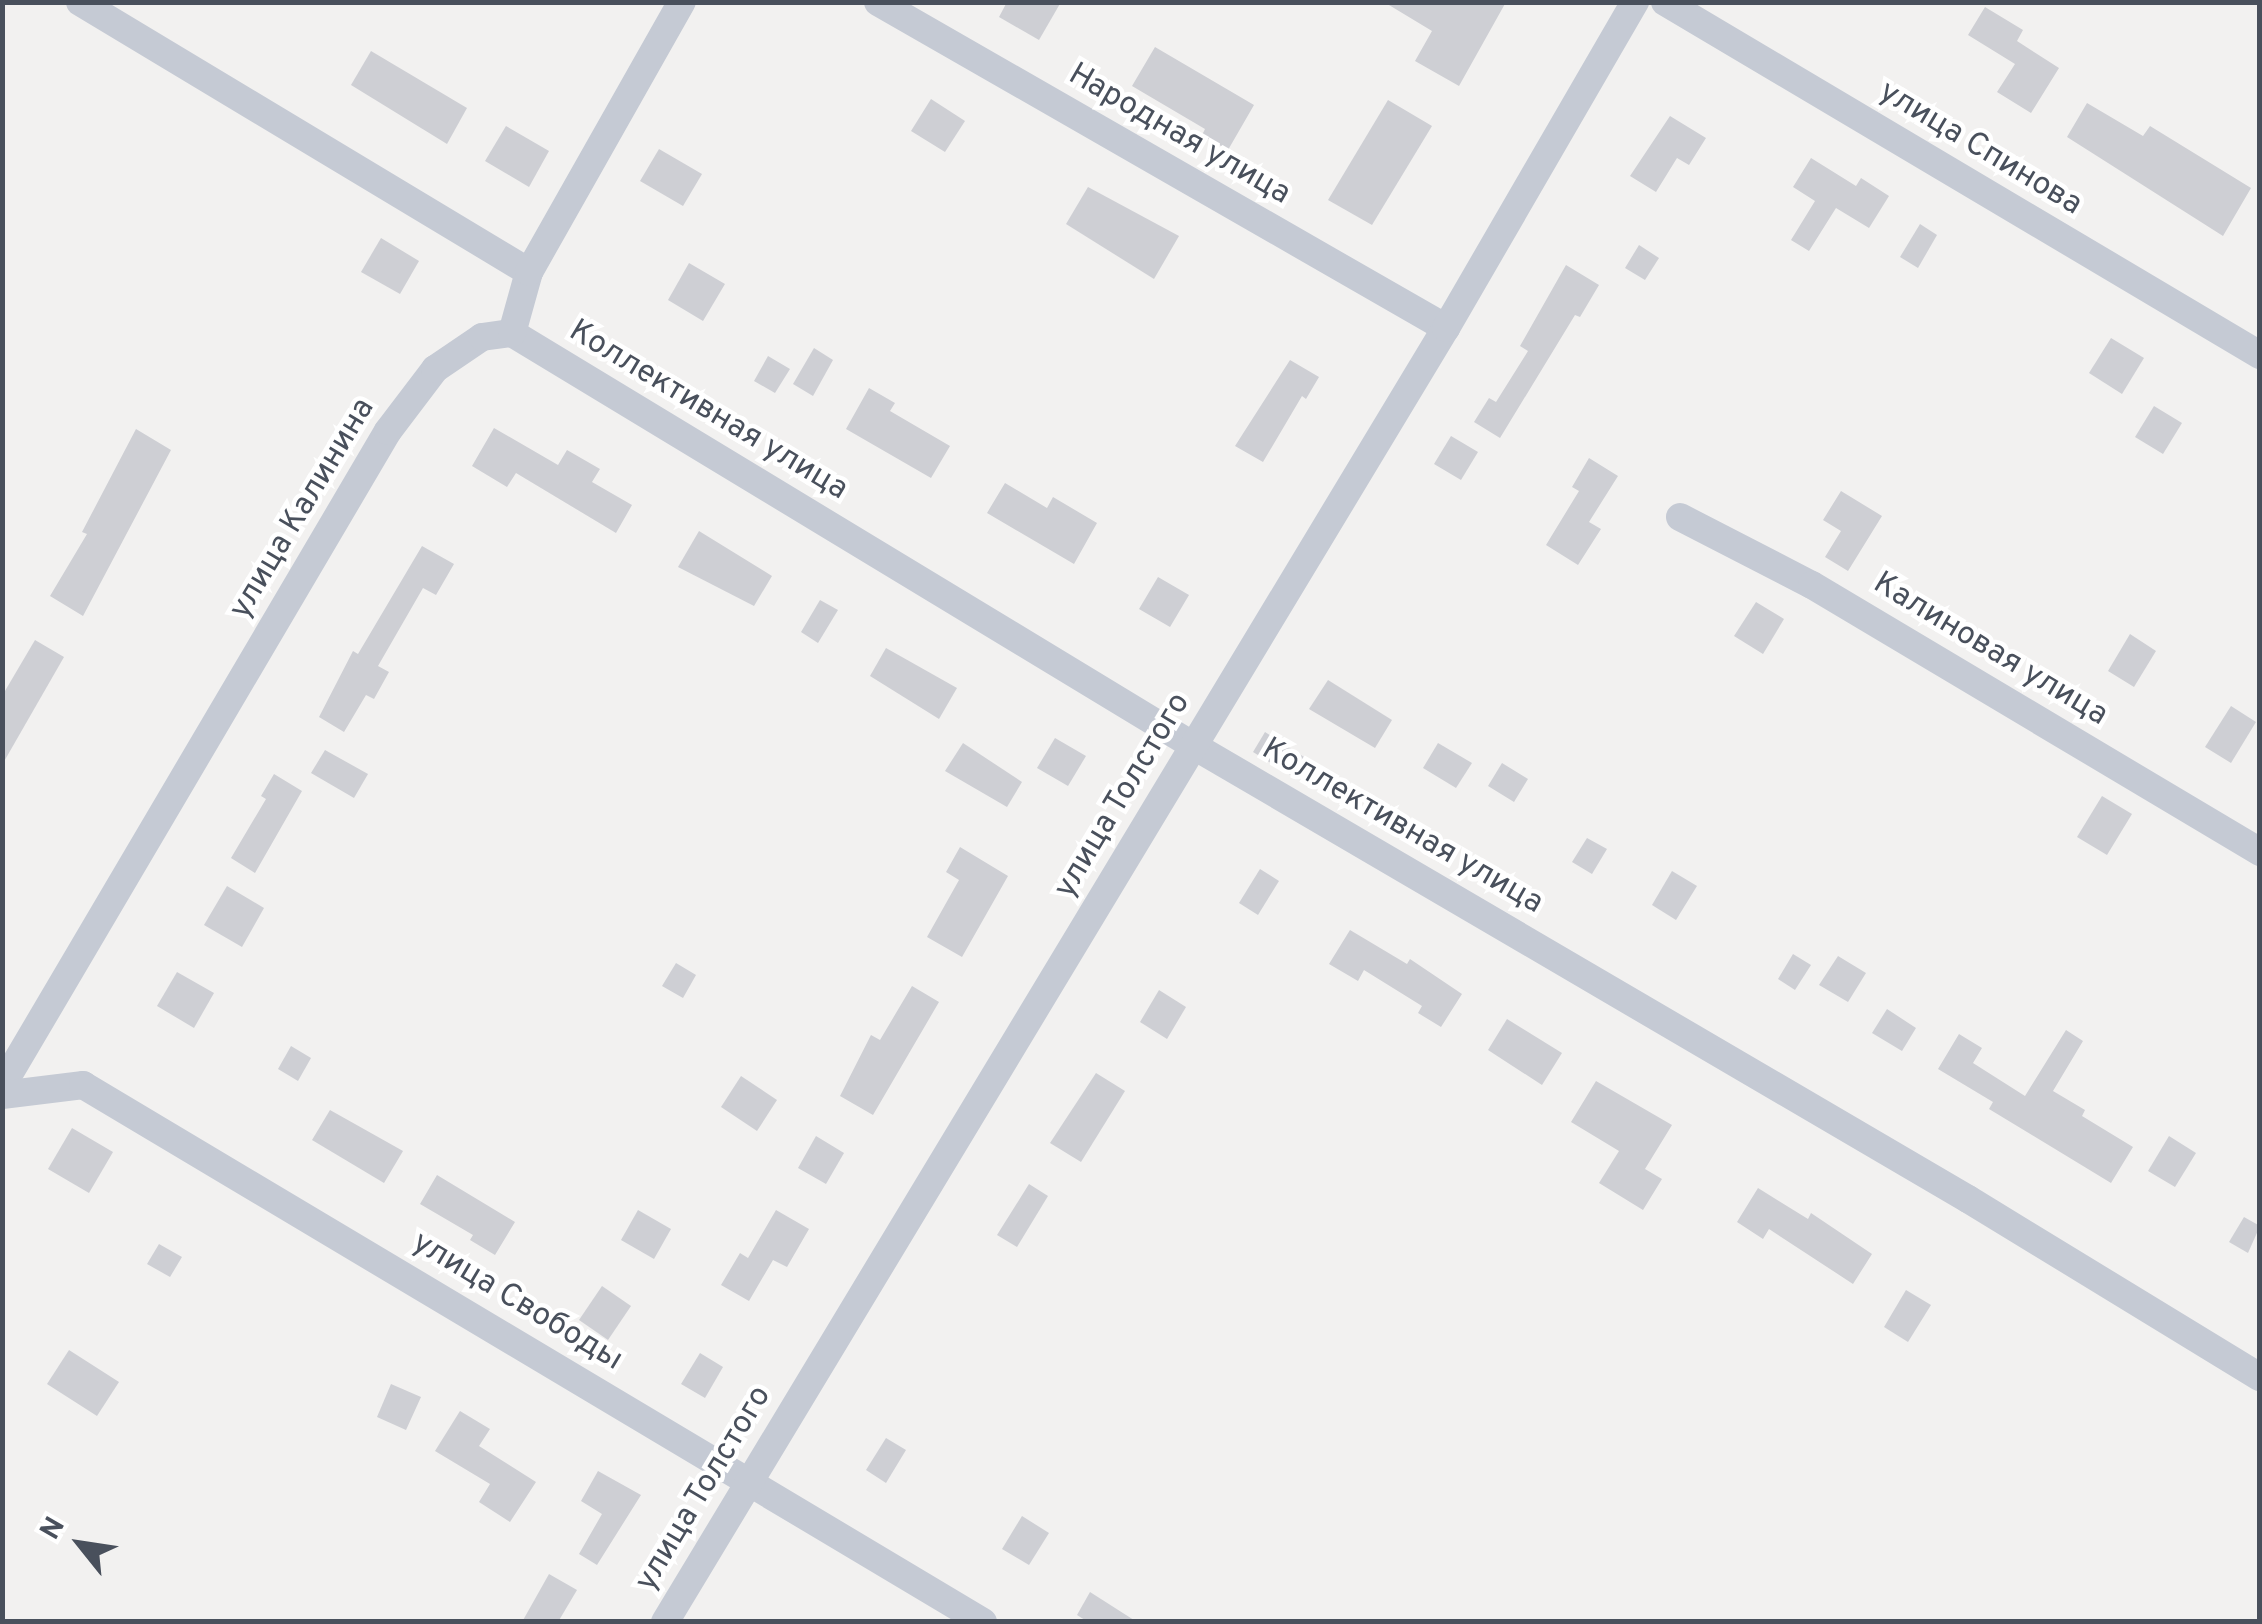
<!DOCTYPE html>
<html>
<head>
<meta charset="utf-8">
<style>
	body { margin:0 }
	#map { position:relative; width:2262px; height:1624px; overflow:hidden; background:#f2f1f0; font-family:Overpass,sans-serif }
	div>[style] { position:absolute }
	.building>* { inset:0; background:#cecfd4 }
	.minor>* { height:28px; margin:-14px; padding:0 14px; transform-origin:14px; border-radius:14px; background:#c5cad4 }
	span { translate:-50% -50%; white-space:nowrap; text-align:center; line-height:1.15; -webkit-text-stroke:9px #fff; paint-order:stroke }
	.street-label { font-size:32px; color:#49505c }
	.frame { position:absolute; inset:0; border:5px solid #49505c; pointer-events:none }
	.north { position:absolute; left:30px; top:1494px; width:100px; height:100px; -webkit-text-stroke:8px #fff; paint-order:stroke; rotate:300deg; font-size:28px; font-weight:700; line-height:40px; text-align:center; color:#49505c }
	.north::after { content:''; display:block; margin:auto; width:35px; height:45px; background:#49505c; clip-path:polygon(50% 0,100% 100%,50% 72%,0 100%) }
</style>
</head>
<body>
<div id="map">
	<div class="building">
		<i style="clip-path:polygon(1007px 2px,1061px 2px,1039px 40px,999px 17px)"></i>
		<i style="clip-path:polygon(1384px 2px,1506px 2px,1459px 86px,1415px 61px,1432px 31px)"></i>
		<i style="clip-path:polygon(1985px 7px,2023px 30px,2017px 41px,2059px 68px,2031px 113px,1997px 92px,2015px 64px,1968px 35px)"></i>
		<i style="clip-path:polygon(1155px 47px,1254px 105px,1228px 150px,1202px 135px,1205px 129px,1132px 86px)"></i>
		<i style="clip-path:polygon(371px 51px,467px 108px,447px 144px,351px 85px)"></i>
		<i style="clip-path:polygon(931px 99px,965px 121px,945px 152px,911px 131px)"></i>
		<i style="clip-path:polygon(1388px 100px,1432px 126px,1372px 225px,1328px 200px)"></i>
		<i style="clip-path:polygon(2087px 103px,2143px 136px,2150px 126px,2251px 188px,2223px 236px,2067px 137px)"></i>
		<i style="clip-path:polygon(1670px 116px,1706px 138px,1689px 165px,1677px 158px,1656px 192px,1630px 176px)"></i>
		<i style="clip-path:polygon(506px 126px,549px 151px,529px 187px,485px 161px)"></i>
		<i style="clip-path:polygon(659px 149px,702px 174px,683px 206px,640px 181px)"></i>
		<i style="clip-path:polygon(1811px 158px,1856px 186px,1861px 178px,1889px 196px,1869px 228px,1836px 208px,1809px 251px,1791px 240px,1815px 201px,1793px 187px)"></i>
		<i style="clip-path:polygon(1088px 187px,1179px 236px,1154px 279px,1066px 224px)"></i>
		<i style="clip-path:polygon(1920px 224px,1937px 235px,1918px 268px,1900px 257px)"></i>
		<i style="clip-path:polygon(381px 238px,419px 261px,400px 294px,361px 272px)"></i>
		<i style="clip-path:polygon(1639px 245px,1659px 258px,1645px 280px,1625px 268px)"></i>
		<i style="clip-path:polygon(689px 263px,725px 284px,703px 321px,668px 300px)"></i>
		<i style="clip-path:polygon(1566px 265px,1599px 285px,1580px 317px,1575px 315px,1500px 438px,1474px 422px,1489px 398px,1496px 402px,1528px 351px,1520px 346px)"></i>
		<i style="clip-path:polygon(2111px 338px,2144px 358px,2122px 394px,2089px 373px)"></i>
		<i style="clip-path:polygon(814px 348px,833px 360px,813px 396px,793px 384px)"></i>
		<i style="clip-path:polygon(768px 356px,790px 369px,775px 393px,754px 381px)"></i>
		<i style="clip-path:polygon(1290px 360px,1319px 377px,1306px 399px,1302px 396px,1263px 462px,1235px 446px)"></i>
		<i style="clip-path:polygon(869px 388px,895px 403px,890px 411px,950px 446px,931px 478px,846px 429px)"></i>
		<i style="clip-path:polygon(2154px 406px,2182px 423px,2163px 454px,2135px 437px)"></i>
		<i style="clip-path:polygon(494px 428px,558px 465px,567px 450px,600px 469px,592px 482px,632px 505px,616px 533px,516px 473px,507px 487px,472px 466px)"></i>
		<i style="clip-path:polygon(136px 429px,171px 450px,83px 616px,50px 596px,87px 534px,82px 532px)"></i>
		<i style="clip-path:polygon(1451px 436px,1478px 452px,1461px 480px,1434px 464px)"></i>
		<i style="clip-path:polygon(1589px 458px,1618px 476px,1589px 522px,1601px 529px,1578px 565px,1546px 545px,1579px 491px,1572px 487px)"></i>
		<i style="clip-path:polygon(1005px 483px,1047px 508px,1053px 497px,1097px 523px,1074px 564px,987px 513px)"></i>
		<i style="clip-path:polygon(1841px 491px,1882px 516px,1848px 571px,1825px 557px,1841px 531px,1823px 520px)"></i>
		<i style="clip-path:polygon(699px 531px,772px 576px,754px 606px,678px 567px)"></i>
		<i style="clip-path:polygon(422px 546px,454px 564px,436px 595px,423px 588px,378px 666px,389px 672px,374px 699px,366px 695px,344px 732px,319px 717px,353px 651px,358px 654px)"></i>
		<i style="clip-path:polygon(1158px 577px,1189px 595px,1170px 627px,1139px 609px)"></i>
		<i style="clip-path:polygon(820px 600px,838px 610px,818px 643px,801px 632px)"></i>
		<i style="clip-path:polygon(1756px 602px,1784px 619px,1763px 654px,1734px 636px)"></i>
		<i style="clip-path:polygon(2130px 634px,2156px 651px,2134px 687px,2108px 671px)"></i>
		<i style="clip-path:polygon(35px 640px,64px 657px,2px 765px,2px 696px)"></i>
		<i style="clip-path:polygon(886px 648px,957px 688px,939px 719px,870px 676px)"></i>
		<i style="clip-path:polygon(1328px 680px,1392px 720px,1375px 748px,1309px 709px)"></i>
		<i style="clip-path:polygon(2231px 706px,2256px 722px,2231px 763px,2205px 747px)"></i>
		<i style="clip-path:polygon(1265px 732px,1304px 757px,1292px 776px,1253px 752px)"></i>
		<i style="clip-path:polygon(1055px 738px,1086px 756px,1068px 786px,1037px 768px)"></i>
		<i style="clip-path:polygon(963px 743px,1022px 782px,1007px 807px,945px 771px)"></i>
		<i style="clip-path:polygon(1438px 743px,1472px 763px,1456px 788px,1423px 768px)"></i>
		<i style="clip-path:polygon(325px 750px,368px 774px,354px 798px,311px 773px)"></i>
		<i style="clip-path:polygon(1502px 763px,1528px 779px,1514px 802px,1488px 786px)"></i>
		<i style="clip-path:polygon(274px 774px,302px 791px,255px 873px,231px 858px,266px 799px,261px 796px)"></i>
		<i style="clip-path:polygon(2102px 796px,2132px 814px,2107px 855px,2077px 837px)"></i>
		<i style="clip-path:polygon(1587px 838px,1607px 849px,1592px 874px,1572px 862px)"></i>
		<i style="clip-path:polygon(960px 847px,1008px 876px,962px 957px,927px 937px,959px 880px,946px 872px)"></i>
		<i style="clip-path:polygon(1260px 869px,1279px 881px,1258px 915px,1239px 903px)"></i>
		<i style="clip-path:polygon(1672px 871px,1697px 886px,1676px 920px,1652px 905px)"></i>
		<i style="clip-path:polygon(227px 886px,264px 908px,242px 947px,204px 925px)"></i>
		<i style="clip-path:polygon(1350px 930px,1407px 964px,1410px 959px,1462px 994px,1441px 1027px,1418px 1013px,1422px 1006px,1364px 970px,1358px 981px,1329px 964px)"></i>
		<i style="clip-path:polygon(1793px 954px,1811px 965px,1795px 990px,1778px 979px)"></i>
		<i style="clip-path:polygon(1838px 956px,1866px 973px,1848px 1002px,1819px 985px)"></i>
		<i style="clip-path:polygon(676px 963px,696px 975px,683px 998px,662px 986px)"></i>
		<i style="clip-path:polygon(177px 972px,214px 993px,194px 1028px,157px 1006px)"></i>
		<i style="clip-path:polygon(912px 986px,939px 1002px,873px 1115px,840px 1096px,871px 1035px,880px 1040px)"></i>
		<i style="clip-path:polygon(1159px 990px,1186px 1007px,1167px 1039px,1140px 1022px)"></i>
		<i style="clip-path:polygon(1887px 1009px,1916px 1028px,1902px 1051px,1872px 1033px)"></i>
		<i style="clip-path:polygon(1507px 1019px,1562px 1053px,1542px 1085px,1488px 1050px)"></i>
		<i style="clip-path:polygon(2066px 1030px,2083px 1041px,2053px 1091px,2085px 1110px,2082px 1116px,2133px 1147px,2111px 1183px,1989px 1109px,1993px 1102px,1938px 1069px,1959px 1034px,1982px 1048px,1973px 1063px,2025px 1096px)"></i>
		<i style="clip-path:polygon(291px 1046px,311px 1058px,298px 1081px,278px 1069px)"></i>
		<i style="clip-path:polygon(1096px 1073px,1125px 1091px,1081px 1162px,1050px 1143px)"></i>
		<i style="clip-path:polygon(741px 1076px,777px 1100px,757px 1131px,721px 1107px)"></i>
		<i style="clip-path:polygon(1596px 1081px,1672px 1125px,1645px 1169px,1662px 1179px,1643px 1210px,1599px 1183px,1619px 1151px,1571px 1122px)"></i>
		<i style="clip-path:polygon(330px 1110px,403px 1151px,384px 1183px,312px 1140px)"></i>
		<i style="clip-path:polygon(72px 1128px,113px 1152px,89px 1193px,48px 1169px)"></i>
		<i style="clip-path:polygon(816px 1136px,844px 1153px,826px 1184px,798px 1168px)"></i>
		<i style="clip-path:polygon(2169px 1136px,2196px 1153px,2175px 1187px,2148px 1171px)"></i>
		<i style="clip-path:polygon(437px 1175px,515px 1222px,495px 1255px,470px 1240px,473px 1235px,420px 1204px)"></i>
		<i style="clip-path:polygon(1029px 1184px,1048px 1196px,1017px 1247px,997px 1235px)"></i>
		<i style="clip-path:polygon(1758px 1188px,1808px 1219px,1811px 1213px,1872px 1254px,1853px 1284px,1769px 1229px,1763px 1239px,1737px 1222px)"></i>
		<i style="clip-path:polygon(638px 1210px,671px 1229px,654px 1259px,621px 1240px)"></i>
		<i style="clip-path:polygon(776px 1210px,809px 1229px,787px 1267px,773px 1260px,749px 1301px,721px 1285px,740px 1253px,748px 1258px)"></i>
		<i style="clip-path:polygon(2244px 1217px,2260px 1226px,2248px 1253px,2229px 1242px)"></i>
		<i style="clip-path:polygon(159px 1244px,182px 1257px,170px 1277px,147px 1264px)"></i>
		<i style="clip-path:polygon(602px 1286px,631px 1306px,608px 1340px,579px 1320px)"></i>
		<i style="clip-path:polygon(1906px 1290px,1931px 1305px,1908px 1342px,1884px 1327px)"></i>
		<i style="clip-path:polygon(69px 1350px,119px 1382px,97px 1416px,47px 1384px)"></i>
		<i style="clip-path:polygon(700px 1353px,723px 1367px,705px 1398px,681px 1384px)"></i>
		<i style="clip-path:polygon(391px 1384px,421px 1397px,406px 1430px,377px 1417px)"></i>
		<i style="clip-path:polygon(460px 1411px,490px 1429px,479px 1446px,536px 1482px,510px 1522px,479px 1502px,490px 1484px,435px 1451px)"></i>
		<i style="clip-path:polygon(886px 1438px,906px 1450px,886px 1483px,866px 1470px)"></i>
		<i style="clip-path:polygon(598px 1471px,641px 1495px,597px 1565px,579px 1554px,602px 1514px,581px 1501px)"></i>
		<i style="clip-path:polygon(1022px 1516px,1049px 1533px,1029px 1565px,1002px 1549px)"></i>
		<i style="clip-path:polygon(549px 1574px,577px 1590px,558px 1622px,522px 1622px)"></i>
		<i style="clip-path:polygon(1090px 1592px,1137px 1622px,1088px 1622px,1077px 1615px)"></i>
	</div>
	<div class="minor">
		<i style="left:80px;top:2px;width:524px;rotate:31.02deg"></i>
		<i style="left:878px;top:2px;width:655px;rotate:29.85deg"></i>
		<i style="left:1665px;top:2px;width:692px;rotate:30.68deg"></i>
		<i style="left:512px;top:333px;width:797px;rotate:31.2deg"></i>
		<i style="left:1194px;top:746px;width:897px;rotate:30.34deg"></i>
		<i style="left:1968px;top:1199px;width:342px;rotate:31.4deg"></i>
		<i style="left:1680px;top:517px;width:148px;rotate:27.3deg"></i>
		<i style="left:1812px;top:585px;width:522px;rotate:30.79deg"></i>
		<i style="left:2px;top:1086px;width:760px;rotate:-59.49deg"></i>
		<i style="left:388px;top:431px;width:78px;rotate:-52.8deg"></i>
		<i style="left:435px;top:369px;width:57px;rotate:-34.2deg"></i>
		<i style="left:482px;top:337px;width:30px;rotate:-8deg"></i>
		<i style="left:512px;top:333px;width:63px;rotate:-74.4deg"></i>
		<i style="left:529px;top:272px;width:310px;rotate:-60.5deg"></i>
		<i style="left:2px;top:1095px;width:82px;rotate:-7deg"></i>
		<i style="left:83px;top:1085px;width:1048px;rotate:30.82deg"></i>
		<i style="left:665px;top:1622px;width:1511px;rotate:-58.89deg"></i>
		<i style="left:1446px;top:328px;width:377px;rotate:-59.9deg"></i>
	</div>
	<div class="street-label">
		<span style="left:1179px;top:135px;rotate:30deg">Народная улица</span>
		<span style="left:1980px;top:149px;rotate:31deg">улица Спинова</span>
		<span style="left:708px;top:411px;rotate:31deg">Коллективная улица</span>
		<span style="left:303px;top:509px;rotate:-59deg">улица Калинина</span>
		<span style="left:1990px;top:650px;rotate:31deg">Калиновая улица</span>
		<span style="left:1123px;top:796px;rotate:-59deg">улица Толстого</span>
		<span style="left:1402px;top:827px;rotate:30deg">Коллективная улица</span>
		<span style="left:517px;top:1302px;rotate:31deg">улица Свободы</span>
		<span style="left:704px;top:1489px;rotate:-59deg">улица Толстого</span>
	</div>
	<div class="frame"></div>
	<div class="north">N</div>
</div>
</body>
</html>
